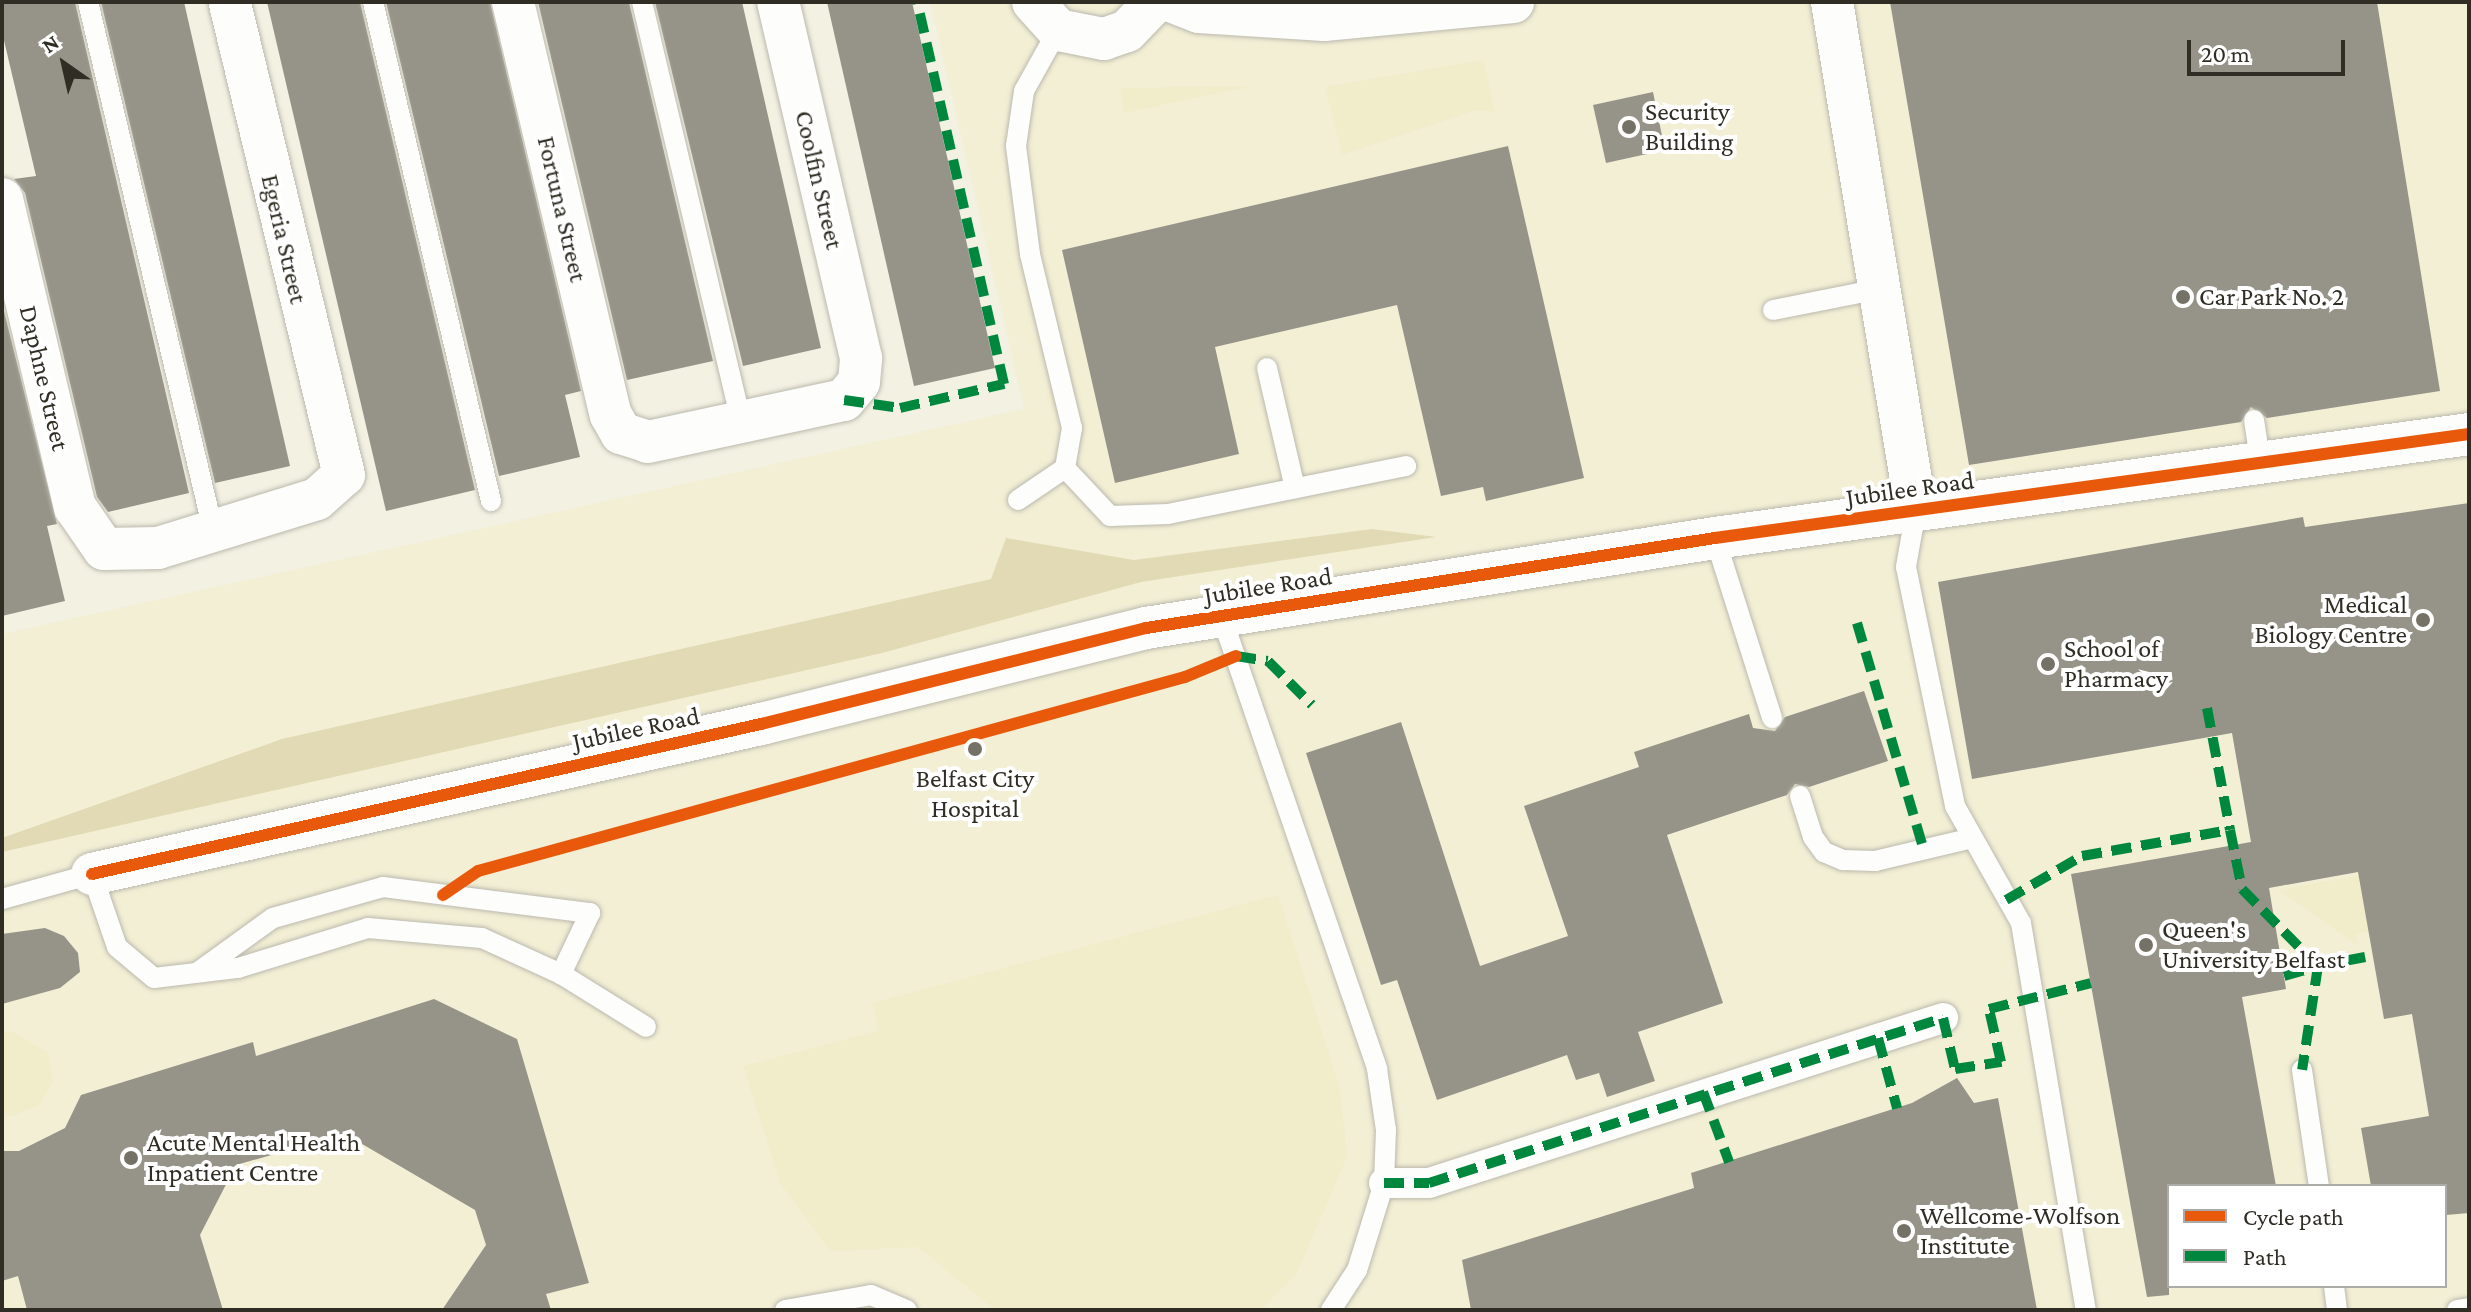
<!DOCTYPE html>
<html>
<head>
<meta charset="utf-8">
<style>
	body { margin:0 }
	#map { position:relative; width:2471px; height:1312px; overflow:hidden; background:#f3f1e2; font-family:"Crimson Pro",serif }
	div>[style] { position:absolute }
	.built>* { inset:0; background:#f3efd5 }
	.green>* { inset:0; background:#f1ecca }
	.forest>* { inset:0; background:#e1dab4 }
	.building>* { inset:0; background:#969488 }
	.roads { filter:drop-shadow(0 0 2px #bbb9ae) drop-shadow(0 0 2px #bbb9ae) }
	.service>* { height:20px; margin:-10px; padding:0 10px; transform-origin:10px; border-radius:10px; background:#fdfdfb }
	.pedestrian>* { height:30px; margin:-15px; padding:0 15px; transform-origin:15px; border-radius:15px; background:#fdfdfb }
	.minor>* { height:42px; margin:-21px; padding:0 21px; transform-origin:21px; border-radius:21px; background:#fdfdfb }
	.quiet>* { height:10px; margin-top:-5px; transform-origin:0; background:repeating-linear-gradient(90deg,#00873e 0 20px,transparent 0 30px) }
	.cycleway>* { height:12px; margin:-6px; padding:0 6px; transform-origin:6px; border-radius:6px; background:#e8590c }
	.dots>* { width:22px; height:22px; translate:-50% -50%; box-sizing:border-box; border:4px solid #fff; border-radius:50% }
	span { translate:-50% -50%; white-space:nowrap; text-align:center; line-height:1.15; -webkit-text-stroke:8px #fff; paint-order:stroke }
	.poi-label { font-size:26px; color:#302e24 }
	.left { translate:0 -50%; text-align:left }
	.right { translate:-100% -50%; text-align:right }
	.street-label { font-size:26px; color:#302e24 }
	.frame { position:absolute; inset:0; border:4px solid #302e24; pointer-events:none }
	.legend { position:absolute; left:2167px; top:1184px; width:280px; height:104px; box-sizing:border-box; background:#fff; border:2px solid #acaba7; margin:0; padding:10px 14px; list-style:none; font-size:24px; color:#302e24 }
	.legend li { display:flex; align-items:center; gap:16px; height:40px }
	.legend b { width:40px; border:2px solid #acaba7 }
	.north { position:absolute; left:24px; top:24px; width:80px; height:80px; -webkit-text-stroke:6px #fff; paint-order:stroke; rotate:326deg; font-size:22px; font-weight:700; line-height:32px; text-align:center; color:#302e24 }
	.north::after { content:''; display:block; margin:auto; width:28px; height:36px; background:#302e24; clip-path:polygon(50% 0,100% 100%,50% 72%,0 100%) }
	.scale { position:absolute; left:2187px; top:40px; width:158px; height:36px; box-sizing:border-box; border:4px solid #302e24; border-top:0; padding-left:10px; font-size:24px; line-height:28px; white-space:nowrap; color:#302e24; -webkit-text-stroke:6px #fff; paint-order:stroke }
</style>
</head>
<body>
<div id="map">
	<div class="built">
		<i style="clip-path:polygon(evenodd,930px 2px,2469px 2px,2469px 1310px,2px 1310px,2px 634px,1024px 409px,930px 2px,2169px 1186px,2445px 1186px,2445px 1286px,2169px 1286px,2169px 1186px)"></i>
	</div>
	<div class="green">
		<i style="clip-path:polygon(1483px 60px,1495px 112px,1476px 110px,1342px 155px,1325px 87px)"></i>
		<i style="clip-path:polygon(1251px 86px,1124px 113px,1120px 88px)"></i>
		<i style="clip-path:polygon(2469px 856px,2469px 913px,2356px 934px,2357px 945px,2278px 890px)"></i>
		<i style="clip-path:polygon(1278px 895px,1340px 1088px,1347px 1157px,1297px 1273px,1261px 1310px,995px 1310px,918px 1247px,830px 1251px,780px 1183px,743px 1066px,879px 1031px,872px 1003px)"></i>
		<i style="clip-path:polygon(13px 1031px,48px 1053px,53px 1082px,38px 1106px,12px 1116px,2px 1115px,2px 1033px)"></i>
	</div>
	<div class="forest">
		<i style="clip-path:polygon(1372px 529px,1436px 537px,1141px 582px,882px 653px,2px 852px,2px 838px,282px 739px,991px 579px,1006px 538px,1134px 560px)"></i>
	</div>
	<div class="building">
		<i style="clip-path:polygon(2px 2px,75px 2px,189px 493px,108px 512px,97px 497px,25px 193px,14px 179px,36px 176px,2px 32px)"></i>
		<i style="clip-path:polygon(101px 2px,184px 2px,290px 466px,215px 483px)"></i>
		<i style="clip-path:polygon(267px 2px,360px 2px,475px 490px,386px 511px)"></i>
		<i style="clip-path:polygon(386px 2px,490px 2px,581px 391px,565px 395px,580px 457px,499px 476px)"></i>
		<i style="clip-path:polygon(538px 2px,629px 2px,713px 361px,627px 380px)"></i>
		<i style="clip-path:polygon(655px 2px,742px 2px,821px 348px,743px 366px)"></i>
		<i style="clip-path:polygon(827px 2px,912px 2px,995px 368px,914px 386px)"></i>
		<i style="clip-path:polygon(1890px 2px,2377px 2px,2440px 391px,2267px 418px,2251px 407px,2241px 422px,1969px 465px)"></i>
		<i style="clip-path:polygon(1653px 92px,1665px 150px,1606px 163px,1593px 105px)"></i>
		<i style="clip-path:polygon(1508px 146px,1584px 478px,1486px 501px,1483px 487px,1441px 496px,1397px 305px,1215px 347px,1239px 454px,1115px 483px,1062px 250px)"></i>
		<i style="clip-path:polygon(2px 303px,57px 524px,47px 526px,65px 601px,2px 616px)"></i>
		<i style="clip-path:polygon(2469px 503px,2469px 1213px,2446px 1215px,2445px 1186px,2371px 1186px,2361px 1128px,2429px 1116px,2412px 1014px,2384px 1019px,2358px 872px,2269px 888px,2286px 989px,2242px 997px,2276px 1186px,2169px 1186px,2169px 1295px,2147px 1297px,2071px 874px,2251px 842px,2232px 733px,1972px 779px,1938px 582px,2303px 517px,2305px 527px)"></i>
		<i style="clip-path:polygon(1864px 691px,1888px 761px,1809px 787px,1795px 784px,1787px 795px,1667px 835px,1723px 1003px,1638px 1032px,1655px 1081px,1607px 1097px,1599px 1073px,1576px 1080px,1567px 1055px,1437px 1100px,1397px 980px,1381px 985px,1306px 753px,1401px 722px,1480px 966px,1568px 936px,1524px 806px,1639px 767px,1634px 752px,1749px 714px,1753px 728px,1775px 731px,1785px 717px)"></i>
		<i style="clip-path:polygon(45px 928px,64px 936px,78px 953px,80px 972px,60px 988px,2px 1004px,2px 934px)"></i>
		<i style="clip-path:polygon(434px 999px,517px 1039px,589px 1283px,546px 1294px,551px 1310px,442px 1310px,486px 1245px,475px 1210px,345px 1134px,236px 1165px,200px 1235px,223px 1310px,27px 1310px,18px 1276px,2px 1281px,2px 1151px,19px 1151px,65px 1128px,81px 1095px,253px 1042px,256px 1056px)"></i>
		<i style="clip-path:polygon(1957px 1078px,1974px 1103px,1998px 1098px,2037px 1310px,1471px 1310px,1462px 1260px,1694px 1188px,1691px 1173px,1912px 1103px)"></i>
	</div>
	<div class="roads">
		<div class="service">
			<i style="left:88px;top:2px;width:543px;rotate:76.68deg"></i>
			<i style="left:373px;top:2px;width:513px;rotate:76.7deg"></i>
			<i style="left:642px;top:2px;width:432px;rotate:76.7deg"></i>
			<i style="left:1773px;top:310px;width:108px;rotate:-11.2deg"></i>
			<i style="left:1267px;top:368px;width:123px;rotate:76.9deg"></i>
			<i style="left:2254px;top:420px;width:47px;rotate:81.3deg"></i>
			<i style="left:1065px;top:468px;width:66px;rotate:46.8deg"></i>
			<i style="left:1110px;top:516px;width:58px;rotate:-2deg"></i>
			<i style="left:1168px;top:514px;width:243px;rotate:-11.4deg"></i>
			<i style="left:1018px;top:500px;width:57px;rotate:-34.2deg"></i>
			<i style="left:1065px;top:468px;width:41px;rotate:-80.1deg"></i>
			<i style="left:1072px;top:428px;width:179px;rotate:-103.6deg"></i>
			<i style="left:1030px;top:254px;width:109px;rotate:-97.4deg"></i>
			<i style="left:1016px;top:146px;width:56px;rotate:-81.7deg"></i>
			<i style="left:1024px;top:91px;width:70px;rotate:-60.9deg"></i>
			<i style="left:1916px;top:510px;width:58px;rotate:100deg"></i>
			<i style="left:1906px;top:567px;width:244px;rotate:78.4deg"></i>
			<i style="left:1955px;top:806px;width:134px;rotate:60.6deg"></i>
			<i style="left:2021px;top:923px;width:392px;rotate:80.5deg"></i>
			<i style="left:1715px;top:538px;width:189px;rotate:72.4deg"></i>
			<i style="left:1221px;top:615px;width:480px;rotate:71deg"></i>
			<i style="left:1377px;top:1069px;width:62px;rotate:81.6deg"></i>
			<i style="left:1386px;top:1130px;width:53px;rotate:92.2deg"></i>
			<i style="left:1384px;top:1183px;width:91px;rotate:107.2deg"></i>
			<i style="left:1357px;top:1270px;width:48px;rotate:123deg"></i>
			<i style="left:1800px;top:796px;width:43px;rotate:72.4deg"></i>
			<i style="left:1813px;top:837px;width:19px;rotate:54deg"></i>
			<i style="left:1824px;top:852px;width:21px;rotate:23deg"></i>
			<i style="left:1843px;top:860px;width:32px;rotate:2deg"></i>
			<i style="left:1875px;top:861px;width:97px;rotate:-13.2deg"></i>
			<i style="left:2px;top:899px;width:93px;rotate:-15.5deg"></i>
			<i style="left:92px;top:874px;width:77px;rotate:71.1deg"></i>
			<i style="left:117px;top:947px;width:48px;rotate:40deg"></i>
			<i style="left:154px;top:978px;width:85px;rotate:-6.8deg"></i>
			<i style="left:238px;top:968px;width:136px;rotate:-17.1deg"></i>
			<i style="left:368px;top:928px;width:114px;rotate:5deg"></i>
			<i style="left:482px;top:938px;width:87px;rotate:24.5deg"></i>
			<i style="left:561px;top:974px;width:100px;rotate:31.9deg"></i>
			<i style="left:198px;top:972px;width:92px;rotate:-35.8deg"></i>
			<i style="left:273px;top:918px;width:114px;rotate:-15.7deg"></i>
			<i style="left:383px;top:887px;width:209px;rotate:7.2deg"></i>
			<i style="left:590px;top:913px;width:68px;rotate:115.4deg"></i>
			<i style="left:2302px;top:1070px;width:117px;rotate:81.7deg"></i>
			<i style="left:2334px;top:1286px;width:24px;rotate:83deg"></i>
			<i style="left:785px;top:1310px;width:87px;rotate:-9.9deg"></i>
			<i style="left:871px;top:1295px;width:39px;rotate:23deg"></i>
			<i style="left:2457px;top:1310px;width:12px;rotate:-9deg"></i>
		</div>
		<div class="pedestrian">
			<i style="left:1384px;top:1183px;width:45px"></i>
			<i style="left:1429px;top:1183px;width:540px;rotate:-17.8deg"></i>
		</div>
		<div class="minor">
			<i style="left:513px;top:2px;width:424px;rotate:76.7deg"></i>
			<i style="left:611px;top:415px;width:21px;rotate:61deg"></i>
			<i style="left:621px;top:433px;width:28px;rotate:18deg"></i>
			<i style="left:648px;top:442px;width:200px;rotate:-12.1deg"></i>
			<i style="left:844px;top:400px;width:23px;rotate:-50deg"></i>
			<i style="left:859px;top:382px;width:24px;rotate:-85deg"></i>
			<i style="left:861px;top:358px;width:366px;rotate:-103.1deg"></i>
			<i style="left:1033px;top:2px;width:38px;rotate:48deg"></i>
			<i style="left:1058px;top:30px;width:47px;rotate:11.1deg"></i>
			<i style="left:1104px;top:39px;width:24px;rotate:-19deg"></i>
			<i style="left:1127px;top:31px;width:40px;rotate:-46deg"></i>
			<i style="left:1173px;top:2px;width:28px;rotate:21deg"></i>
			<i style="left:1199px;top:12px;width:125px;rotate:3.7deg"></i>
			<i style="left:1324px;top:20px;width:190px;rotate:-5.4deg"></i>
			<i style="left:1832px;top:2px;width:515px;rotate:80.61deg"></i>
			<i style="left:2px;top:199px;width:317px;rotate:76.7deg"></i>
			<i style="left:75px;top:507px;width:51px;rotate:55.4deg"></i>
			<i style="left:104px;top:549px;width:54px;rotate:-1.1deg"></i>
			<i style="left:158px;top:548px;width:166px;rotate:-17.1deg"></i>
			<i style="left:317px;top:499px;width:36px;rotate:-42deg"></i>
			<i style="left:344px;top:475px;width:487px;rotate:-103.6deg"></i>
			<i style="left:92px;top:874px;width:686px;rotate:-12.64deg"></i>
			<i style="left:761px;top:724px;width:397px;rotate:-14deg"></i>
			<i style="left:1146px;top:628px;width:576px;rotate:-8.99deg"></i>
			<i style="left:1715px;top:538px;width:761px;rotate:-7.85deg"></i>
		</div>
	</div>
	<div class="quiet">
		<i style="left:844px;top:400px;width:57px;rotate:8.1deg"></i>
		<i style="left:900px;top:408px;width:107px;rotate:-13deg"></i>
		<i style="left:1004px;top:384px;width:392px;rotate:-102.8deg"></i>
		<i style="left:1857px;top:623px;width:237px;rotate:73.6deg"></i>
		<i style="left:1236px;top:656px;width:32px;rotate:9deg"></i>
		<i style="left:1268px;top:661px;width:62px;rotate:45deg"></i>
		<i style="left:2207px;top:708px;width:124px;rotate:79.3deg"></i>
		<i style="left:2006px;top:900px;width:88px;rotate:-30.1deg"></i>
		<i style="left:2082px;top:856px;width:150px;rotate:-10deg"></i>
		<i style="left:2230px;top:830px;width:60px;rotate:78.5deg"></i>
		<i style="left:2242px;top:889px;width:108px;rotate:45.4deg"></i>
		<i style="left:2318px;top:966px;width:48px;rotate:-10.8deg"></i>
		<i style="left:2284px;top:976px;width:35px;rotate:-16deg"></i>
		<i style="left:2318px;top:966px;width:105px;rotate:98.7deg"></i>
		<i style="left:1878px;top:1038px;width:73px;rotate:74.8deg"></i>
		<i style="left:1703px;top:1092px;width:75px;rotate:69.6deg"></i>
		<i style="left:1384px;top:1183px;width:45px"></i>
		<i style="left:1429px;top:1183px;width:540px;rotate:-17.8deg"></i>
		<i style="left:1943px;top:1018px;width:52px;rotate:76.8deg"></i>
		<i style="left:1955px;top:1069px;width:47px;rotate:-8.7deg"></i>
		<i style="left:2001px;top:1062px;width:54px;rotate:-102.8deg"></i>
		<i style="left:1989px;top:1009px;width:105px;rotate:-14.3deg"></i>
	</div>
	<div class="cycleway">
		<i style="left:92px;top:874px;width:686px;rotate:-12.64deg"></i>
		<i style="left:761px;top:724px;width:397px;rotate:-14deg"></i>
		<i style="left:1146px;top:628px;width:576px;rotate:-8.99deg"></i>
		<i style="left:1715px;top:538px;width:761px;rotate:-7.85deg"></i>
		<i style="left:443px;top:895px;width:42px;rotate:-34.4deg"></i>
		<i style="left:478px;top:871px;width:733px;rotate:-15.34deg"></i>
		<i style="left:1185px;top:677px;width:55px;rotate:-22.4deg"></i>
	</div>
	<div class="dots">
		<i style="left:1629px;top:127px;background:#747266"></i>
		<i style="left:2183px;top:297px;background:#747266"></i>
		<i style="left:2423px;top:620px;background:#747266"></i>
		<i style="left:2048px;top:664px;background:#747266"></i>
		<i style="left:975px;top:749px;background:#747266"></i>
		<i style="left:2146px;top:945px;background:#747266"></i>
		<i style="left:131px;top:1158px;background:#747266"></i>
		<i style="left:1904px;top:1231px;background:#747266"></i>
	</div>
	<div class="poi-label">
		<span class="left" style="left:1645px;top:127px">Security<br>Building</span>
		<span class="left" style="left:2199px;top:297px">Car Park No. 2</span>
		<span class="right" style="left:2407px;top:620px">Medical<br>Biology Centre</span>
		<span class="left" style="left:2064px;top:664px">School of<br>Pharmacy</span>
		<span style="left:975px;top:794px">Belfast City<br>Hospital</span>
		<span class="left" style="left:2162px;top:945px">Queen's<br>University Belfast</span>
		<span class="left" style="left:147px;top:1158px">Acute Mental Health<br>Inpatient Centre</span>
		<span class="left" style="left:1920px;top:1231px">Wellcome-Wolfson<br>Institute</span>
	</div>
	<div class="street-label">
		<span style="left:819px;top:180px;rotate:77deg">Coolfin Street</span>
		<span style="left:562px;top:209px;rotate:77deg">Fortuna Street</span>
		<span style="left:284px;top:239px;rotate:77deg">Egeria Street</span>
		<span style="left:44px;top:378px;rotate:77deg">Daphne Street</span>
		<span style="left:1910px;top:489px;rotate:-8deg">Jubilee Road</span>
		<span style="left:1268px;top:586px;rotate:-9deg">Jubilee Road</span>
		<span style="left:636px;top:729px;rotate:-12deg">Jubilee Road</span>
	</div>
	<div class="frame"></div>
	<ul class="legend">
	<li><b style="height:10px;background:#e8590c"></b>Cycle path</li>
	<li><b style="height:10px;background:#00873e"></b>Path</li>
	</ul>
	<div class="north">N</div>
	<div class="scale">20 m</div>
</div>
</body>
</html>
